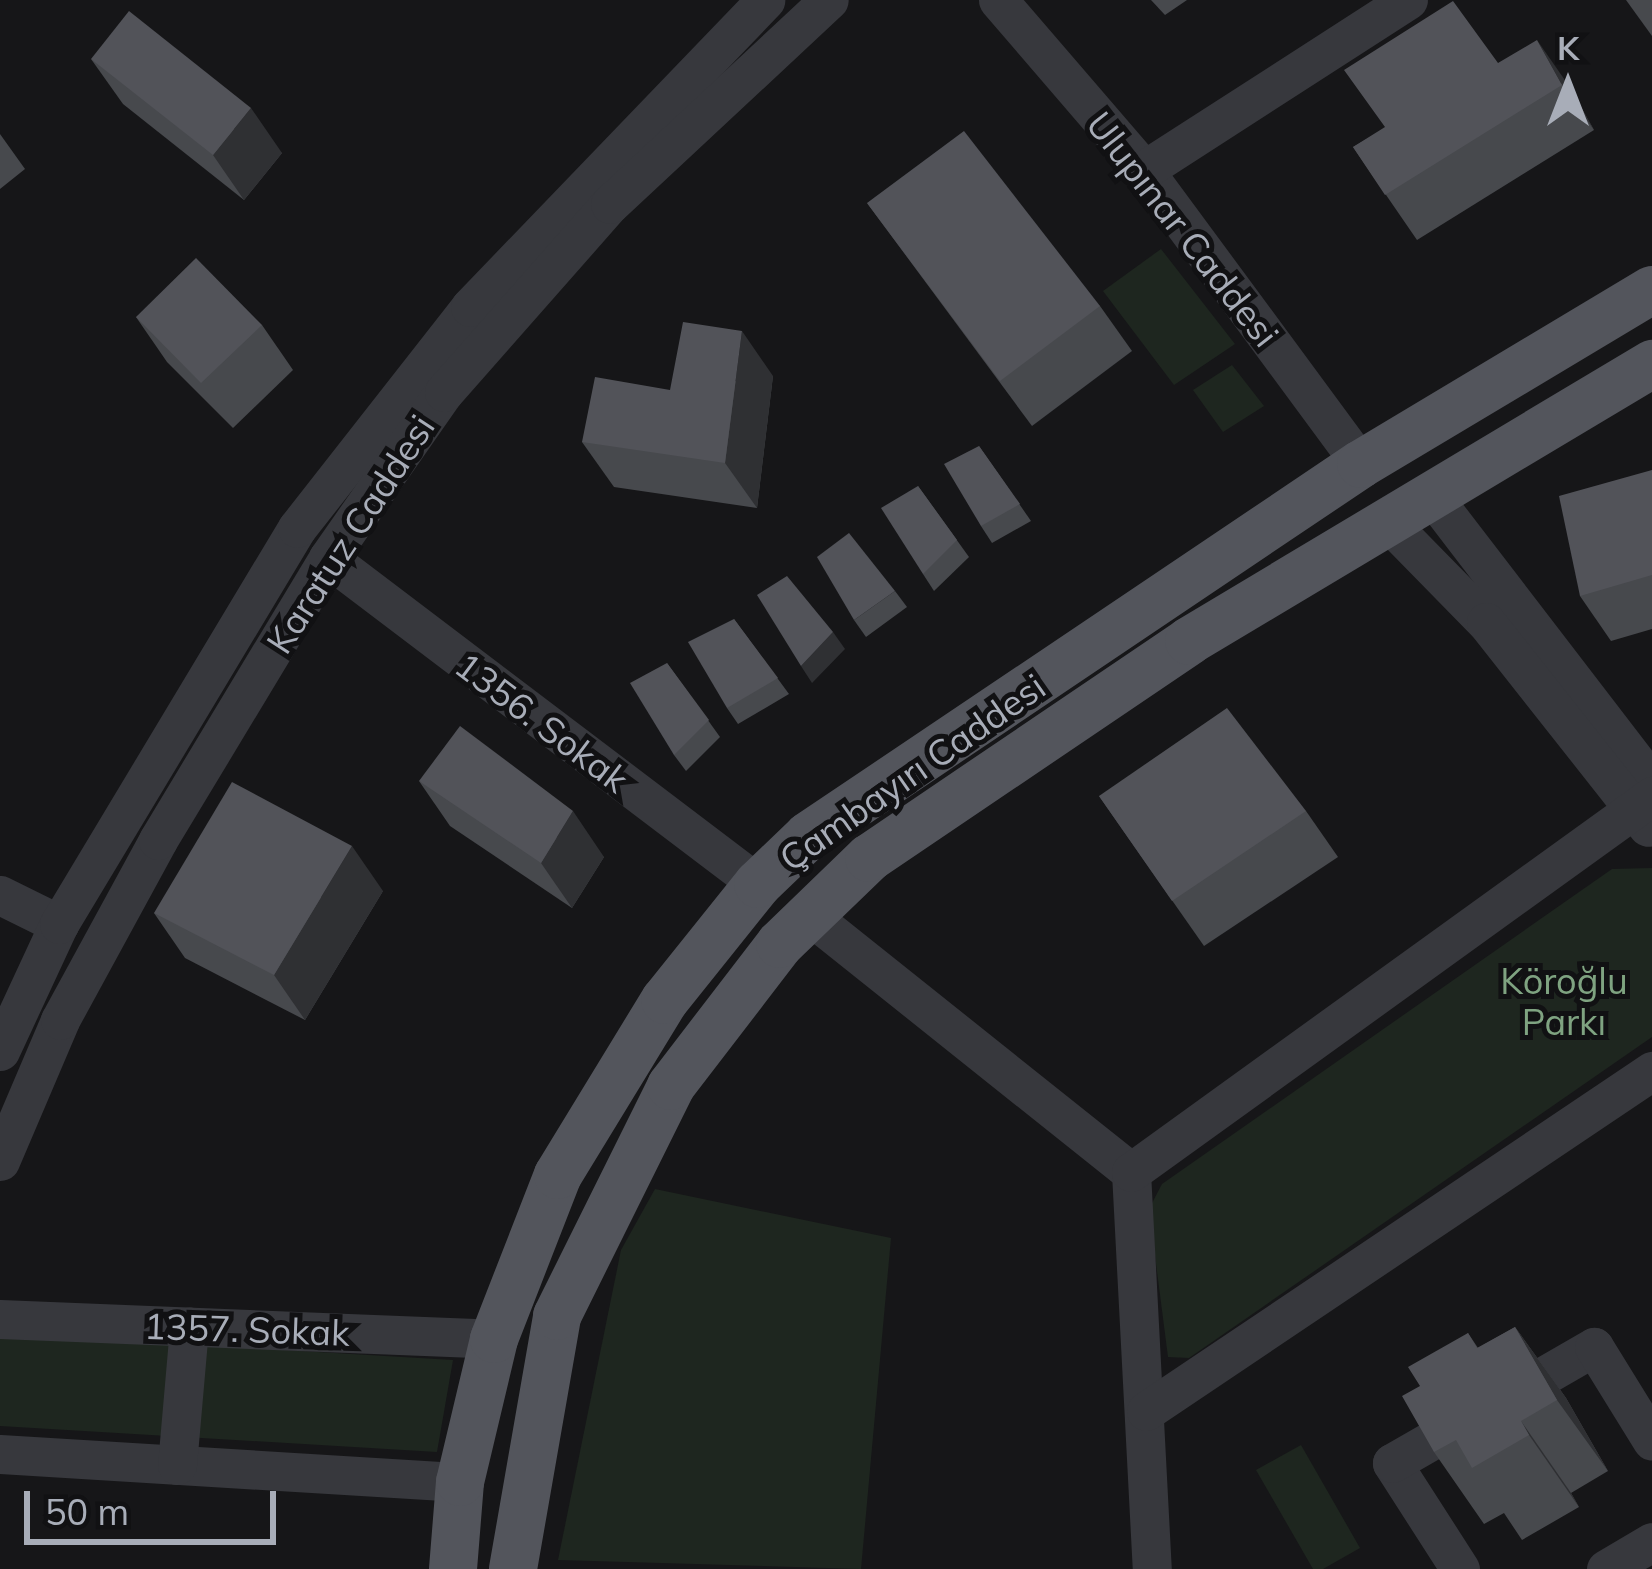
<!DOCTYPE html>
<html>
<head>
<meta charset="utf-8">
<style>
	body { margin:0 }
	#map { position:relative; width:1652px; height:1569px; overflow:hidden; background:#161618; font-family:Mulish,sans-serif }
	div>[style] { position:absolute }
	.green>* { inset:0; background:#1e261f }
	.minor>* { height:39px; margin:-19.5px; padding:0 19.5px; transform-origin:19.5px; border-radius:19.5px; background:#37383d }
	.major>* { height:48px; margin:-24px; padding:0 24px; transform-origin:24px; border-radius:24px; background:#53555c }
	.wall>* { inset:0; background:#47494d }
	.shaded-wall>* { inset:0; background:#2f3033 }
	.building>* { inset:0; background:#525359 }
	span { translate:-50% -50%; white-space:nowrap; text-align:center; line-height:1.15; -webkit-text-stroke:10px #111113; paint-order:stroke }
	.street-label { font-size:36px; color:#a8adb8 }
	.park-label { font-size:36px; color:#7fa381 }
	.north { position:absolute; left:1508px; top:24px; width:120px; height:120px; -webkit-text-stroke:9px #111113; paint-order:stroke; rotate:0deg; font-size:33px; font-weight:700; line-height:48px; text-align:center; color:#a8adb8 }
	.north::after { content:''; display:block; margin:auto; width:42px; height:54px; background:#a8adb8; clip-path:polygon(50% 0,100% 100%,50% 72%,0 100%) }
	.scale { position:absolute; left:24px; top:1491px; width:252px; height:54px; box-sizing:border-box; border:6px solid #a8adb8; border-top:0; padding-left:15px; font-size:36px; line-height:42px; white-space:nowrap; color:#a8adb8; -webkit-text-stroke:9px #111113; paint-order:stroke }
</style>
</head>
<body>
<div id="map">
	<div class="green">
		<i style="clip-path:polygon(1161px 249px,1235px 344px,1174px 385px,1103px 291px)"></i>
		<i style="clip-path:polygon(1232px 365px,1264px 406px,1223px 432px,1193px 390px)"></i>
		<i style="clip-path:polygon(1652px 868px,1652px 1037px,1189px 1358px,1168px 1357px,1149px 1209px,1162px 1184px,1612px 869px)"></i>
		<i style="clip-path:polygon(655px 1189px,891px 1238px,861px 1569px,558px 1560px,621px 1250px)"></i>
		<i style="clip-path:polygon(0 1333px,453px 1360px,437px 1452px,0 1426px)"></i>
		<i style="clip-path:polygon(1301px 1445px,1360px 1548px,1323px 1569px,1313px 1569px,1256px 1470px)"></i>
	</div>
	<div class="minor">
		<i style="left:998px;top:0;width:224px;rotate:49.3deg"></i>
		<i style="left:1144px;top:170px;width:365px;rotate:53.6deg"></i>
		<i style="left:1144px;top:170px;width:314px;rotate:-32.8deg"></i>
		<i style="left:1432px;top:496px;width:362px;rotate:52.5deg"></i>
		<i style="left:1387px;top:521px;width:141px;rotate:45.6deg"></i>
		<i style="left:1486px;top:622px;width:261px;rotate:51.7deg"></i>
		<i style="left:328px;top:558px;width:540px;rotate:37.17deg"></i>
		<i style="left:0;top:895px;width:66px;rotate:26.2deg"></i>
		<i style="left:809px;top:915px;width:412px;rotate:38.6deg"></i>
		<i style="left:1131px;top:1172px;width:398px;rotate:87deg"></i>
		<i style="left:0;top:1051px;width:140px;rotate:-65.1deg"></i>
		<i style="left:59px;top:924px;width:462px;rotate:-59deg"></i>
		<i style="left:297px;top:528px;width:281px;rotate:-51.9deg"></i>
		<i style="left:470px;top:307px;width:426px;rotate:-46.1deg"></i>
		<i style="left:0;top:1161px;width:153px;rotate:-66.9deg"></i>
		<i style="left:60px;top:1020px;width:205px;rotate:-61.4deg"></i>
		<i style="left:158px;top:840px;width:329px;rotate:-58.9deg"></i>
		<i style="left:328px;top:558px;width:203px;rotate:-55.1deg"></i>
		<i style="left:444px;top:392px;width:251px;rotate:-48.6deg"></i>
		<i style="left:610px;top:204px;width:299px;rotate:-43deg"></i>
		<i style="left:1131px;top:1172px;width:643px;rotate:-35.82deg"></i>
		<i style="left:0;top:1319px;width:494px;rotate:2.3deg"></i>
		<i style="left:1146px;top:1411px;width:610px;rotate:-33.9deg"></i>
		<i style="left:0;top:1454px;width:461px;rotate:3.5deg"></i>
		<i style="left:177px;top:1465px;width:139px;rotate:-85deg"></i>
		<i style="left:1460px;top:1569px;width:126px;rotate:-122.7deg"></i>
		<i style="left:1392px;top:1463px;width:233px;rotate:-29.9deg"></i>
		<i style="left:1594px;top:1347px;width:110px;rotate:58.3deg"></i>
		<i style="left:1606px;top:1569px;width:53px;rotate:-30.4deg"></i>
	</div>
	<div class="major">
		<i style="left:453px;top:1569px;width:87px;rotate:-85.4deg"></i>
		<i style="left:460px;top:1482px;width:147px;rotate:-76.6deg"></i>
		<i style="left:494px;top:1339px;width:176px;rotate:-68.7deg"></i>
		<i style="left:558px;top:1175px;width:205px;rotate:-58.6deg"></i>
		<i style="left:665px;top:1000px;width:149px;rotate:-51.3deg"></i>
		<i style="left:758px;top:884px;width:69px;rotate:-43.8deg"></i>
		<i style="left:808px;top:836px;width:666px;rotate:-33.93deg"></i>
		<i style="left:1361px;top:464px;width:339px;rotate:-30.9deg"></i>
		<i style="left:513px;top:1569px;width:257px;rotate:-80.1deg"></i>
		<i style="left:557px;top:1316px;width:257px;rotate:-63.6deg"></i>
		<i style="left:671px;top:1086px;width:179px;rotate:-52.5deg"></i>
		<i style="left:780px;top:944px;width:124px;rotate:-44deg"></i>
		<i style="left:869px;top:858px;width:387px;rotate:-34.1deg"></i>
		<i style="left:1189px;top:641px;width:540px;rotate:-30.89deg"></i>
	</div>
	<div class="wall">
		<i style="clip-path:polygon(1151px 0,1187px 0,1165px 15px)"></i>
		<i style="clip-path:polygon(1626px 0,1652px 0,1652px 36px)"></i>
		<i style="clip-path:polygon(91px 59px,282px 153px,244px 200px,123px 104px)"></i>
		<i style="clip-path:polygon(1498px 63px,1569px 86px,1594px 130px,1417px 240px,1353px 147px)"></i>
		<i style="clip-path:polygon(0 134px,25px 169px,0 189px)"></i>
		<i style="clip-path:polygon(867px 203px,1100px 306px,1132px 351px,1032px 426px)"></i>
		<i style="clip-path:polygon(136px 317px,262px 325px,293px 370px,233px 428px,167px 362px)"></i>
		<i style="clip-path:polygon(773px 376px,757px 508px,614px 487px,582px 442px,670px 390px)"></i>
		<i style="clip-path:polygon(979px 446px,1031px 521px,992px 543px,981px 526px)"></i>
		<i style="clip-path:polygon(1652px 470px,1652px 629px,1611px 641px,1580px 596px)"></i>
		<i style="clip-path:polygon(918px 486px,969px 557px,934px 591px,923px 574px)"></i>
		<i style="clip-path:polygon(895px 591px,907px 607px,866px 637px,854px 620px)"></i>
		<i style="clip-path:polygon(734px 619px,789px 694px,738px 724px,727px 708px)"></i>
		<i style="clip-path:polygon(667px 663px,720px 737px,686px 771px,674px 755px)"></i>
		<i style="clip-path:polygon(419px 781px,604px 857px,572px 908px,450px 826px)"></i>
		<i style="clip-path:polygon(1099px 796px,1306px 811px,1338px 857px,1204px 946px)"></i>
		<i style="clip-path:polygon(383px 891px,305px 1020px,185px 958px,154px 913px)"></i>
		<i style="clip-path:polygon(1515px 1327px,1566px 1398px,1608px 1471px,1571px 1493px,1579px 1507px,1522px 1540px,1504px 1513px,1484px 1524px,1434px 1452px,1420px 1386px,1468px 1333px,1478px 1348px)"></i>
	</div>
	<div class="shaded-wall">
		<i style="clip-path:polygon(1537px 40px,1569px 86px,1594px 130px,1562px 85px)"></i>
		<i style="clip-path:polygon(251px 108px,282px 153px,244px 200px,213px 155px)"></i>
		<i style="clip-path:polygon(742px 331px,773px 376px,757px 508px,725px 463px)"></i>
		<i style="clip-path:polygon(833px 632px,845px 649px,812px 683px,801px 666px)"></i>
		<i style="clip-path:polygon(573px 811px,604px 857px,572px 908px,541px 863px)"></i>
		<i style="clip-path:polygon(352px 846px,383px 891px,305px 1020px,274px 975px)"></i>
		<i style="clip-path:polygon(1515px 1327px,1566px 1398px,1608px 1471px,1557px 1400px)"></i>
		<i style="clip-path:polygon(1521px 1421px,1571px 1493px,1579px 1507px,1529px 1435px)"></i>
	</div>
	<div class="building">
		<i style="clip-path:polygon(1453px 1px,1498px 63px,1537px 40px,1562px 85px,1385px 195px,1353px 147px,1385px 127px,1344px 70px)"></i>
		<i style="clip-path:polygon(129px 11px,251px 108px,213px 155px,91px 59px)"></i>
		<i style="clip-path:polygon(964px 131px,1100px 306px,1000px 381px,867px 203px)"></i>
		<i style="clip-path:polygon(196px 258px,262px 325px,201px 383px,136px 317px)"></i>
		<i style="clip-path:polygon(683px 322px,742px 331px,725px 463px,582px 442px,595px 377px,670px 390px)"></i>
		<i style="clip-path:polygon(979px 446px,1020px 504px,981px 526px,944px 464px)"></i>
		<i style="clip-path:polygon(1652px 470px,1652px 575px,1580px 596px,1559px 496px)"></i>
		<i style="clip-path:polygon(918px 486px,957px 540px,923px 574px,881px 508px)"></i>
		<i style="clip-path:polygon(849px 533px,895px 591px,854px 620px,817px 557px)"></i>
		<i style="clip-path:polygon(787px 576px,833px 632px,801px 666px,757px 595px)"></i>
		<i style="clip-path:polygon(734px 619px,778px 678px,727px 708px,688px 642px)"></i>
		<i style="clip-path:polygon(667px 663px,709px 720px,674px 755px,630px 683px)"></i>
		<i style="clip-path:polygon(1227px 708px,1306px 811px,1172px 901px,1099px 796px)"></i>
		<i style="clip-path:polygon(460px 726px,573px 811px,541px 863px,419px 781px)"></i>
		<i style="clip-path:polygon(232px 782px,352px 846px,274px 975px,154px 913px)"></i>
		<i style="clip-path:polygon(1515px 1327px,1557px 1400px,1521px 1421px,1529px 1435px,1472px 1468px,1456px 1440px,1434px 1452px,1402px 1396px,1420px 1386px,1408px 1367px,1468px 1333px,1477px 1348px)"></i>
	</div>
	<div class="street-label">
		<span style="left:1183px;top:229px;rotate:52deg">Ulupınar Caddesi</span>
		<span style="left:350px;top:534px;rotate:-57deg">Karatuz Caddesi</span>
		<span style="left:542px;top:722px;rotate:37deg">1356. Sokak</span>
		<span style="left:912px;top:772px;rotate:-35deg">Çambayırı Caddesi</span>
		<span style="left:247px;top:1329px;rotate:2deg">1357. Sokak</span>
	</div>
	<div class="park-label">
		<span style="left:1564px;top:1001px">Köroğlu<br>Parkı</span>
	</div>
	<div class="north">K</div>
	<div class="scale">50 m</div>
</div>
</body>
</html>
